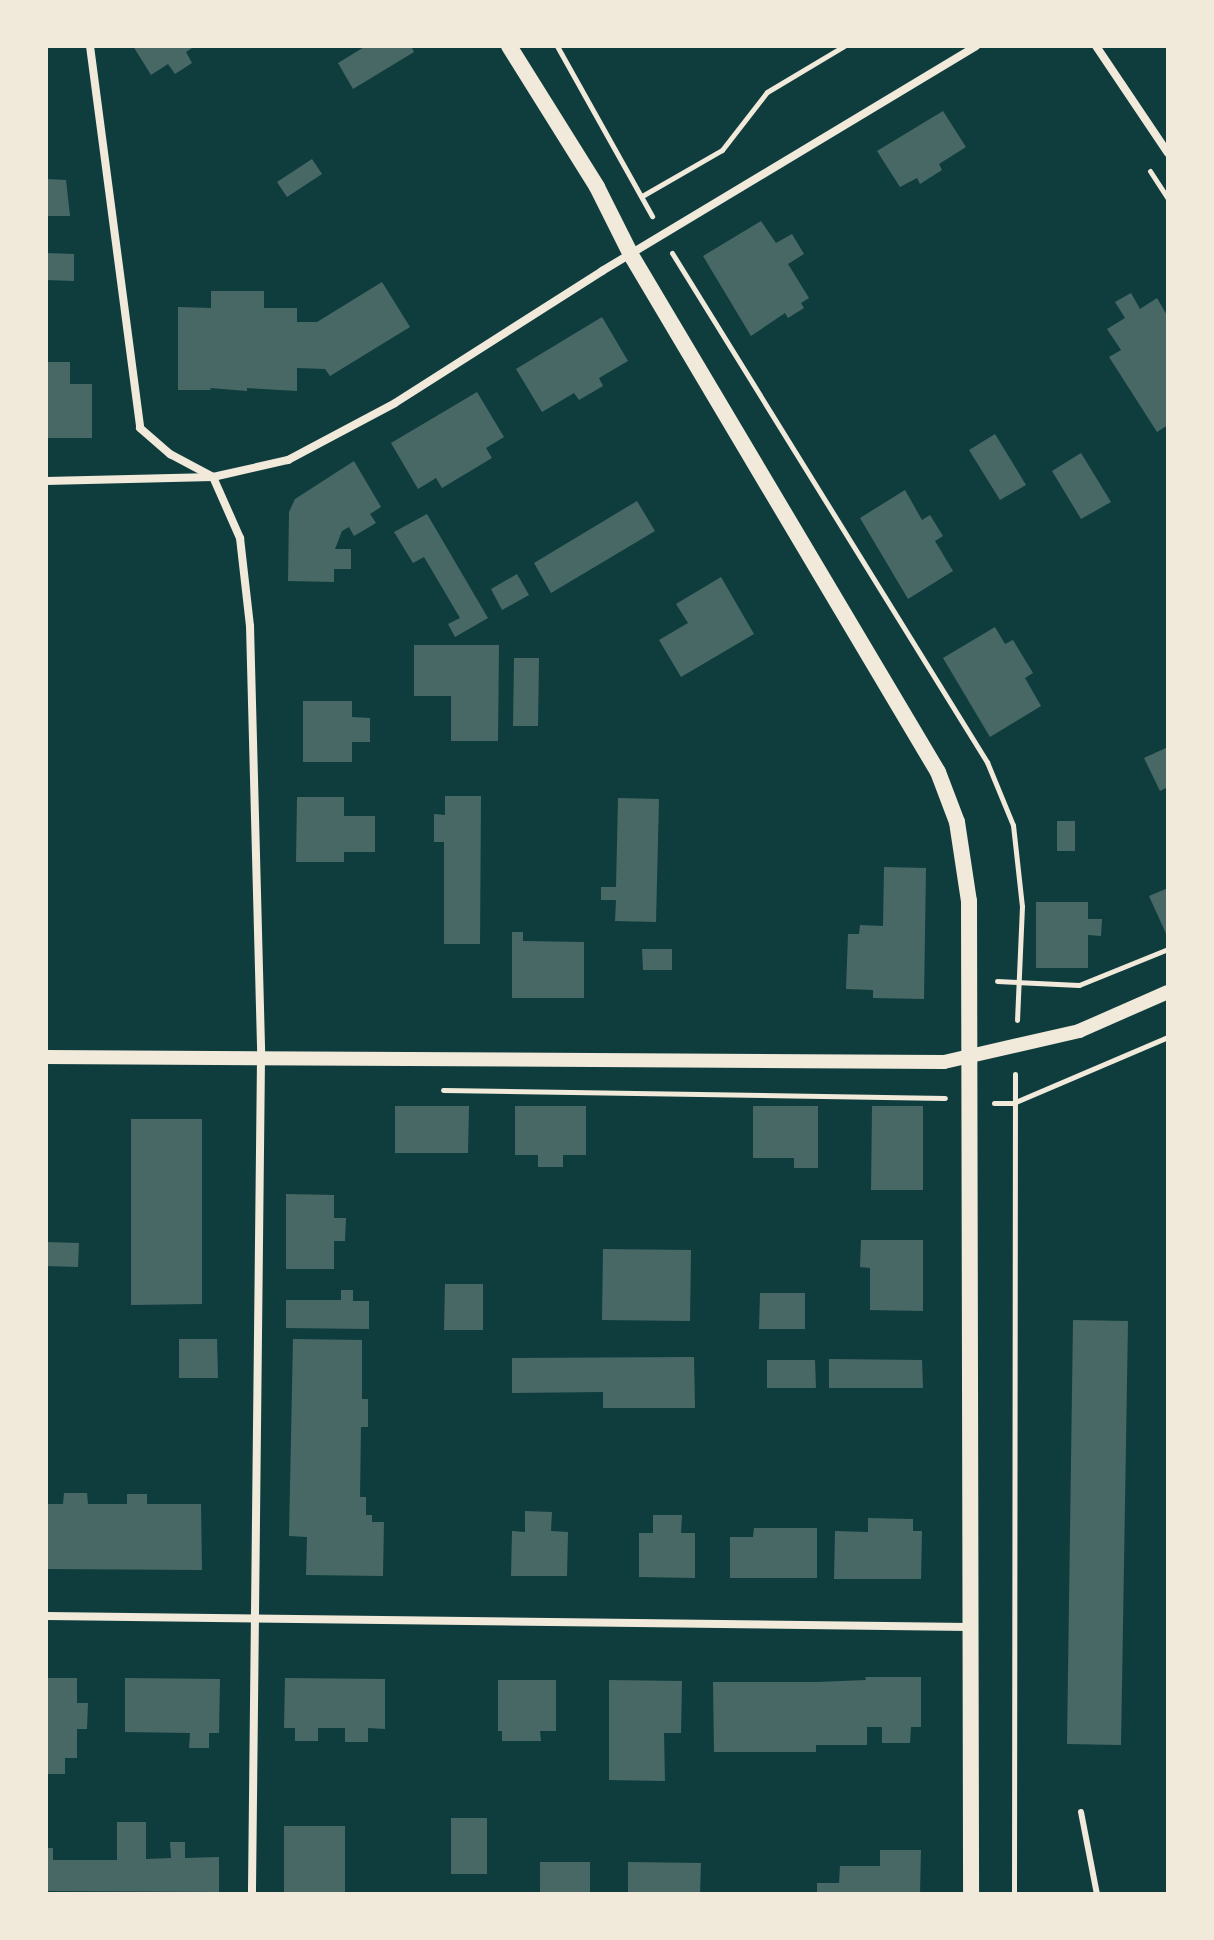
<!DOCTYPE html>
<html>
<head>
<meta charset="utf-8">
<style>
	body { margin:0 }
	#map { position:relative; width:1214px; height:1940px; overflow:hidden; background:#0f3d3e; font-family:"PT Sans Narrow",sans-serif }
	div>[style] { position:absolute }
	.building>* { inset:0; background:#486865 }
	.path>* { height:5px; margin:-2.5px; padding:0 2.5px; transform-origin:2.5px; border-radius:2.5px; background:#f1e9da }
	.service>* { height:6px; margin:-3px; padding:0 3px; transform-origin:3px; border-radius:3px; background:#f1e9da }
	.minor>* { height:8px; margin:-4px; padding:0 4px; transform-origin:4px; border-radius:4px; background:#f1e9da }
	.tertiary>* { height:14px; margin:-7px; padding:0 7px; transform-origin:7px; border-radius:7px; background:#f1e9da }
	.secondary>* { height:16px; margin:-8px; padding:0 8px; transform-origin:8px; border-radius:8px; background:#f1e9da }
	span { translate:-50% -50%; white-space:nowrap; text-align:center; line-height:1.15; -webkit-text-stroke:6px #f1e9da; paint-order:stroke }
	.frame { position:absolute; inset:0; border:48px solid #f1e9da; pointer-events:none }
</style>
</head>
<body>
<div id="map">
	<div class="building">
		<i style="clip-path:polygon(133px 46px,195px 46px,186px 52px,192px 63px,175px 74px,168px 64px,151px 75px)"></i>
		<i style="clip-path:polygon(366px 46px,411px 46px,414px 52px,353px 89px,338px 63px)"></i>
		<i style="clip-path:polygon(943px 111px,966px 147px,939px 164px,942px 170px,920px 184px,917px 178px,900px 187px,877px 151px)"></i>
		<i style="clip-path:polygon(312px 159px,322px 174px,287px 197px,277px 182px)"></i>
		<i style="clip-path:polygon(46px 179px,66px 180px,70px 216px,46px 216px)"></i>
		<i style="clip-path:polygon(761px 221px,776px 243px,792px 234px,804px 254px,788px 264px,809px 298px,801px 303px,804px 308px,788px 318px,785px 313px,751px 336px,703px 256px)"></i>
		<i style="clip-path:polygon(46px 253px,74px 254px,74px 281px,46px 280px)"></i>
		<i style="clip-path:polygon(382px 282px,410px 327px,330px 376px,325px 369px,297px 368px,297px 391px,247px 388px,247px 391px,210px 388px,211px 390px,178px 390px,178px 307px,211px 308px,211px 291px,264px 291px,264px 308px,297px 308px,297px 322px,317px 322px)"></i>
		<i style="clip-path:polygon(1131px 293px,1140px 309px,1157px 298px,1168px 317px,1168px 425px,1157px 432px,1109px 357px,1121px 350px,1107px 329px,1125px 318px,1115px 302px)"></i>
		<i style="clip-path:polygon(602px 317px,628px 361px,599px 378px,603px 386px,579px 400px,574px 393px,542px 412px,516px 369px)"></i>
		<i style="clip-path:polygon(47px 362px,70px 362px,70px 384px,92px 384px,92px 438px,46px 438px)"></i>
		<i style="clip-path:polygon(477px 392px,504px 437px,486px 448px,492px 458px,442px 488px,436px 478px,418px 489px,391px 443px)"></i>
		<i style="clip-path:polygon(995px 434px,1026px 485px,1000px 500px,969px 450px)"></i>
		<i style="clip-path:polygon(1081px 453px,1111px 502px,1081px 519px,1052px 471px)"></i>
		<i style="clip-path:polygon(354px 461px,381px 507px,370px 514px,376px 523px,354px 536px,349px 527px,342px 531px,335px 549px,351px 549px,351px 569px,334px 569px,334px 582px,288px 581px,289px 512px,295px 499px)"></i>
		<i style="clip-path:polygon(905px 490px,922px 520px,930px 515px,943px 536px,935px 541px,953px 571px,908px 599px,860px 518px)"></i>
		<i style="clip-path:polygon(637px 501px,655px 531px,551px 593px,534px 563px)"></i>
		<i style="clip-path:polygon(427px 514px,488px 618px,455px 637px,448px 624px,460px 618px,424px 557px,413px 563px,394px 532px)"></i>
		<i style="clip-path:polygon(517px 574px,529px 595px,502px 610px,491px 589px)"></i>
		<i style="clip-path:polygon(721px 577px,754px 634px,681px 677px,659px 640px,688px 623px,676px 604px)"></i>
		<i style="clip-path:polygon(995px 627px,1005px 644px,1013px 640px,1033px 673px,1025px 678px,1041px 706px,990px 737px,943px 658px)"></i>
		<i style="clip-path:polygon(414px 645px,499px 645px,498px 741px,451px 741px,451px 696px,414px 696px)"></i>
		<i style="clip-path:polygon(514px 658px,539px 658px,538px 726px,513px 726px)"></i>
		<i style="clip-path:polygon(303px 701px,352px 701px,352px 717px,370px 718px,370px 742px,352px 742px,352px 762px,303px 762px)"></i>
		<i style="clip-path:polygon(1168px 747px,1168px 787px,1160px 791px,1144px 758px)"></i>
		<i style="clip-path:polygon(445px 796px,481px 796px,480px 944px,444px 944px,444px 842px,434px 842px,434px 814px,445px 815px)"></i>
		<i style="clip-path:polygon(297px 797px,344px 797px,344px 816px,375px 816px,375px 852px,344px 852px,344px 862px,296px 862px)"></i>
		<i style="clip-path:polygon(618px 798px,659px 799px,656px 922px,615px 921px,616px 900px,601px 900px,601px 887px,616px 887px)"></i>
		<i style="clip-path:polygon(1057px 821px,1075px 821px,1075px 851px,1057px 851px)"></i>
		<i style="clip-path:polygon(884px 867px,926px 868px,924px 999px,873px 998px,873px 990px,846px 989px,848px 934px,859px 934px,860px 925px,883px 926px)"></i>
		<i style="clip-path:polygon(1168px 888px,1168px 938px,1149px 896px)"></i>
		<i style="clip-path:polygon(1036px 902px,1088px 902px,1088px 919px,1102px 919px,1101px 936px,1088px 935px,1088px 968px,1036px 968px)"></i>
		<i style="clip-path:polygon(512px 932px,523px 932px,523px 941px,584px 942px,584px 998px,512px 998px)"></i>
		<i style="clip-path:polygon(642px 949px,672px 949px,672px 970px,643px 970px)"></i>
		<i style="clip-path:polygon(395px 1106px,469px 1106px,468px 1153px,395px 1153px)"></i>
		<i style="clip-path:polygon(515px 1106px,586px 1106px,586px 1155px,563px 1155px,563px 1167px,538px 1167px,538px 1155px,515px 1155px)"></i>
		<i style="clip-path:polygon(753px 1106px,818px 1106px,818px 1168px,794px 1168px,794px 1158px,753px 1158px)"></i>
		<i style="clip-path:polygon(872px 1106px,923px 1106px,923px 1190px,871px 1190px)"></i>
		<i style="clip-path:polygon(131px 1119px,202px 1119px,202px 1304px,131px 1305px)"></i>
		<i style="clip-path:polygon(286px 1194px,334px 1195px,334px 1218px,346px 1218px,345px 1241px,334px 1241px,334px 1269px,286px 1269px)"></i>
		<i style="clip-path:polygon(861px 1240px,923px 1240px,923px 1311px,870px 1310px,870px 1268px,860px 1267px)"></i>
		<i style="clip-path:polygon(46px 1242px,79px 1243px,78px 1267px,46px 1266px)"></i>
		<i style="clip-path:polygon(603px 1249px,691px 1250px,690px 1321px,602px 1320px)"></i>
		<i style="clip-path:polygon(445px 1284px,483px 1284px,483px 1330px,444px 1330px)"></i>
		<i style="clip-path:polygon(341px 1290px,353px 1290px,353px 1301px,369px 1301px,369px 1329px,286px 1328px,286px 1300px,341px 1300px)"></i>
		<i style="clip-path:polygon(760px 1293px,805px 1293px,805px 1329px,759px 1329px)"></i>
		<i style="clip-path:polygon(1073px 1320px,1128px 1321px,1121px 1745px,1067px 1744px)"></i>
		<i style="clip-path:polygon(179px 1339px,217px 1339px,218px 1378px,179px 1378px)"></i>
		<i style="clip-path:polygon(293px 1339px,362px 1340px,362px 1399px,368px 1399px,368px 1427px,361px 1427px,360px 1497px,366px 1497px,366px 1515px,372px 1515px,372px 1522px,384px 1522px,383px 1576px,306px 1575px,307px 1537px,289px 1536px)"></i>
		<i style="clip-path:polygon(694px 1357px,695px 1408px,603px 1408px,603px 1392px,512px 1393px,512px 1358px)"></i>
		<i style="clip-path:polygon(829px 1359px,922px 1360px,923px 1388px,829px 1388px)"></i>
		<i style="clip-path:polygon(767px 1360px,815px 1360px,816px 1388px,767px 1388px)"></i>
		<i style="clip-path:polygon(64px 1493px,87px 1493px,88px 1504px,127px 1504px,127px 1494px,147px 1494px,147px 1504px,201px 1504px,202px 1570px,46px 1569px,46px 1504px,63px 1504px)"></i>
		<i style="clip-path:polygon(525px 1511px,552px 1512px,551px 1531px,568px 1532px,567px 1576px,511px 1576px,512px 1531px,525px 1532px)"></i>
		<i style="clip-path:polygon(653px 1515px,682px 1515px,681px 1533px,695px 1533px,695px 1578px,639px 1577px,639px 1533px,653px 1533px)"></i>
		<i style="clip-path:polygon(868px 1518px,913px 1519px,913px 1531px,922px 1531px,921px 1579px,834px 1579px,835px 1531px,868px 1532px)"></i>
		<i style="clip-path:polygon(754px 1528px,817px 1528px,817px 1578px,730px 1578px,730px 1537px,753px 1537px)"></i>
		<i style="clip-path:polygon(865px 1677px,921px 1677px,921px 1727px,911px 1727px,910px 1743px,882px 1743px,882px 1727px,867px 1727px,867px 1745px,816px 1745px,816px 1752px,714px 1752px,713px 1682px,817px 1682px,866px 1680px)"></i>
		<i style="clip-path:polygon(46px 1678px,77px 1678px,77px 1703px,88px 1703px,87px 1729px,77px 1729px,77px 1758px,65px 1758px,65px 1774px,46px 1774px)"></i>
		<i style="clip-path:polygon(125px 1678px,220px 1679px,219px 1733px,209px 1733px,209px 1748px,189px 1748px,190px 1733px,125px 1732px)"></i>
		<i style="clip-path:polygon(285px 1678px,385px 1679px,385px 1729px,368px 1728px,368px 1742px,345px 1742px,345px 1728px,318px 1728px,318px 1741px,295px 1741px,295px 1728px,284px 1728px)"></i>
		<i style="clip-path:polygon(498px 1680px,556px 1680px,556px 1731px,540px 1731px,541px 1741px,502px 1741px,502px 1731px,498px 1731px)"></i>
		<i style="clip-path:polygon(609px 1680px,682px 1681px,681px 1733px,664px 1733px,665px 1781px,609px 1780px)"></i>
		<i style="clip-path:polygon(451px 1818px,487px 1818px,487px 1874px,451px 1874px)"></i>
		<i style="clip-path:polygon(117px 1822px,146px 1822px,146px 1859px,171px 1858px,170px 1842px,185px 1842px,185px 1858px,219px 1857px,219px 1892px,46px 1891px,46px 1848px,53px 1848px,53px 1860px,117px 1860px)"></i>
		<i style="clip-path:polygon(284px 1826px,345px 1826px,345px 1894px,284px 1894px)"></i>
		<i style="clip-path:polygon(880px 1850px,921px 1850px,920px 1894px,817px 1894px,817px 1883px,839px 1883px,840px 1866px,880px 1866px)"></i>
		<i style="clip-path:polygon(540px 1862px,590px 1862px,590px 1894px,540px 1894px)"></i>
		<i style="clip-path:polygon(628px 1862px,701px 1863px,700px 1894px,628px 1894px)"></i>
	</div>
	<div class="path">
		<i style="left:557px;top:46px;width:195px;rotate:60.8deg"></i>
		<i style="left:1150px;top:171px;width:33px;rotate:57deg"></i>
		<i style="left:642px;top:196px;width:92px;rotate:-29.9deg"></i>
		<i style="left:722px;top:150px;width:73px;rotate:-52.2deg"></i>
		<i style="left:767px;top:92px;width:90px;rotate:-30.9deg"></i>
		<i style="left:672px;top:253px;width:599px;rotate:58.25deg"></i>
		<i style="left:987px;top:762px;width:68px;rotate:67.6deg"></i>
		<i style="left:1013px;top:825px;width:81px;rotate:83.7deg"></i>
		<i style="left:1022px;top:906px;width:114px;rotate:92.5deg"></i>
		<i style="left:997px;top:981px;width:82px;rotate:2.8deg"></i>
		<i style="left:1079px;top:985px;width:96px;rotate:-22deg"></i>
		<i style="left:443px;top:1090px;width:502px;rotate:0.91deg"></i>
		<i style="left:994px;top:1103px;width:19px"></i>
		<i style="left:1013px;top:1103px;width:168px;rotate:-23.1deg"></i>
		<i style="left:1014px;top:1894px;width:820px;rotate:-89.93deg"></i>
	</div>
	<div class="service">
		<i style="left:1081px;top:1812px;width:84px;rotate:79deg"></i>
	</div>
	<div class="minor">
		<i style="left:90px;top:46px;width:385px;rotate:82.5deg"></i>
		<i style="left:140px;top:428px;width:40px;rotate:41deg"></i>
		<i style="left:170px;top:454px;width:49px;rotate:28.1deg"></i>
		<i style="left:213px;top:477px;width:67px;rotate:66.1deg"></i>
		<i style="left:240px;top:538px;width:89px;rotate:83.5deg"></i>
		<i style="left:250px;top:626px;width:432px;rotate:88.5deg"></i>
		<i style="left:261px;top:1058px;width:836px;rotate:90.62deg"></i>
		<i style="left:1096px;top:46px;width:129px;rotate:56.1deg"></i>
		<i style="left:46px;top:481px;width:167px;rotate:-1.4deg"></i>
		<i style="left:213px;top:477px;width:77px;rotate:-12.8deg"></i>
		<i style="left:288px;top:460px;width:121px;rotate:-28deg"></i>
		<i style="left:395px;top:403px;width:246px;rotate:-32.5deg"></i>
		<i style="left:602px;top:271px;width:436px;rotate:-31deg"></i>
		<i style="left:46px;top:1616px;width:924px;rotate:0.68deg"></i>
	</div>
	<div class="tertiary">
		<i style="left:46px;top:1057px;width:898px;rotate:0.32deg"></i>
		<i style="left:944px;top:1062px;width:139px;rotate:-12.9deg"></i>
		<i style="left:1079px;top:1031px;width:97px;rotate:-23.7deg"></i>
	</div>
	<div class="secondary">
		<i style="left:509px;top:46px;width:166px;rotate:58deg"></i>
		<i style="left:597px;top:187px;width:76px;rotate:63.4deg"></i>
		<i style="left:631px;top:255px;width:601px;rotate:59.3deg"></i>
		<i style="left:938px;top:772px;width:53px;rotate:69.2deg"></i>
		<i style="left:957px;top:822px;width:80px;rotate:81.4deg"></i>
		<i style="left:969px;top:901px;width:993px;rotate:89.88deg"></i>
	</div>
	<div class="frame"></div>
</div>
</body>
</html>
